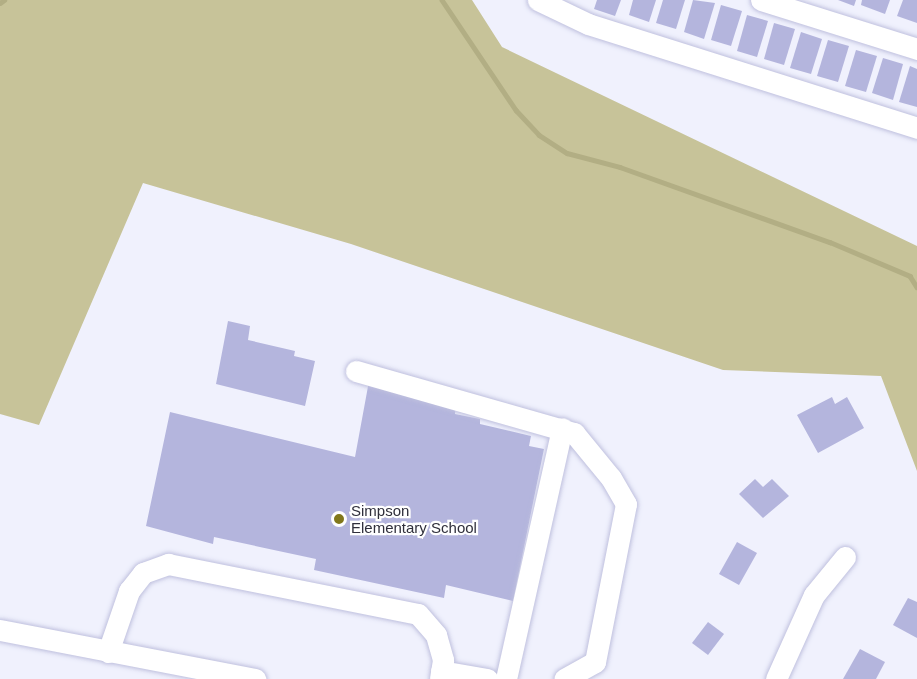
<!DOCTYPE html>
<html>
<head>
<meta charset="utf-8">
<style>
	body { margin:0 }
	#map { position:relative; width:917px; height:679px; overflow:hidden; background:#f0f1fd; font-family:Helvetica,sans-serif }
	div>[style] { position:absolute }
	.forest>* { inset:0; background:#c7c399 }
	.stream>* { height:4.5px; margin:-2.25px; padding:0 2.25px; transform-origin:2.25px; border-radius:2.25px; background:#b2ae84 }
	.building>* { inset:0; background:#b4b5dd }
	.roads { filter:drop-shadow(0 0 2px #bfc0de) drop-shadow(0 0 2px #bfc0de) }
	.minor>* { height:21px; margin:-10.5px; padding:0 10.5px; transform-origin:10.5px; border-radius:10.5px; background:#fff }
	.dots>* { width:16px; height:16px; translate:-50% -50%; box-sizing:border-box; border:3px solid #fff; border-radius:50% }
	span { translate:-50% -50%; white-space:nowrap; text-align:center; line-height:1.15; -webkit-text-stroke:4.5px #fff; paint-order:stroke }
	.poi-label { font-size:15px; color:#2f2f3b }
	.left { translate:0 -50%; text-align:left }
</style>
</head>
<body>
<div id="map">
	<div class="forest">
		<i style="clip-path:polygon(0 0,472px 0,502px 47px,917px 246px,917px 471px,881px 376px,723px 370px,351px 244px,143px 183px,39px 425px,0 414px)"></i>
	</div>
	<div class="stream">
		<i style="left:442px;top:0;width:133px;rotate:56.1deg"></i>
		<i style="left:516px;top:110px;width:34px;rotate:47deg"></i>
		<i style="left:539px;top:135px;width:33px;rotate:33deg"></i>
		<i style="left:567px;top:153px;width:55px;rotate:14.8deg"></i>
		<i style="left:620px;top:167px;width:223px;rotate:19.7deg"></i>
		<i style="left:830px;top:242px;width:87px;rotate:23deg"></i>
		<i style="left:910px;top:276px;width:13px;rotate:58deg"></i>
		<i style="left:0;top:3px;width:5px;rotate:-37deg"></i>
	</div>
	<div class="building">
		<i style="clip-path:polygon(597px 0,621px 0,615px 16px,594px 9px)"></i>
		<i style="clip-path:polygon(633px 0,656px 0,649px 22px,629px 15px)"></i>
		<i style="clip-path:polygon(663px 0,685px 0,676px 29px,656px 23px)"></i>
		<i style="clip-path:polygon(693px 0,715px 3px,704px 39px,684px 32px)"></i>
		<i style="clip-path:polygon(838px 0,856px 0,854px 6px)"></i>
		<i style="clip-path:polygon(862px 0,890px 0,885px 14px,861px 5px)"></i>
		<i style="clip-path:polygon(903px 0,917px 0,917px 23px,897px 16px)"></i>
		<i style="clip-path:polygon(721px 5px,742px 11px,731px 46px,711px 40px)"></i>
		<i style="clip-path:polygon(747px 15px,768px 21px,757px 57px,737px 51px)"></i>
		<i style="clip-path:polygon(774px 23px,795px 29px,784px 65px,764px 59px)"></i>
		<i style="clip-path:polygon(801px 32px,822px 39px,811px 74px,790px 68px)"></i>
		<i style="clip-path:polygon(828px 40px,849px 46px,838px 82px,817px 76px)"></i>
		<i style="clip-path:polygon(856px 50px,877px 56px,866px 92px,845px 86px)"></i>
		<i style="clip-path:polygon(883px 58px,903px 64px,893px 100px,872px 93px)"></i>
		<i style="clip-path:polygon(910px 66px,917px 69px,917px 107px,899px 102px)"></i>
		<i style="clip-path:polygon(228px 321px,250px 326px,248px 340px,295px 351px,294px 356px,315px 361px,305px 406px,216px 384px)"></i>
		<i style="clip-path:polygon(369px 381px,456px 400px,455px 414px,480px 419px,480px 424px,531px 436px,529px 446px,544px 449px,513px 601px,446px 585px,444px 598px,314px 570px,316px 559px,214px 537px,213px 544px,146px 526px,170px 412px,355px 457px)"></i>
		<i style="clip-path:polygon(832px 397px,835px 404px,847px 397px,864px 428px,818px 453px,797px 415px)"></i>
		<i style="clip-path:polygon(755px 479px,763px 487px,772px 479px,789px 496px,763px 518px,739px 494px)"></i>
		<i style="clip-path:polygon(737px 542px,757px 553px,739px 585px,719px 574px)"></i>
		<i style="clip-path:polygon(908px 598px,917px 602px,917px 638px,893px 625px)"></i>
		<i style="clip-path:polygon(708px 622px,724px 634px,708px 655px,692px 643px)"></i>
		<i style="clip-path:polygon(860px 649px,885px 662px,876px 679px,843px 679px)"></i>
	</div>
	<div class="roads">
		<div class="minor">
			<i style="left:538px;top:0;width:55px;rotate:25.6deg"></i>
			<i style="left:588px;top:24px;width:345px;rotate:17.5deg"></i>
			<i style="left:761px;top:0;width:164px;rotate:17.4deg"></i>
			<i style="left:356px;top:371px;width:227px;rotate:15.9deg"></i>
			<i style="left:574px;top:433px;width:58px;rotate:50.6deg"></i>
			<i style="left:611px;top:478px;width:30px;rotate:60deg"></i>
			<i style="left:626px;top:504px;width:161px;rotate:101.1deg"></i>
			<i style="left:595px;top:662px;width:35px;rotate:151deg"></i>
			<i style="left:0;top:630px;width:260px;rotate:10.9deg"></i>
			<i style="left:108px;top:652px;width:65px;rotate:-71deg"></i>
			<i style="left:129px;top:591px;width:23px;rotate:-52deg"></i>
			<i style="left:143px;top:573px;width:27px;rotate:-20deg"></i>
			<i style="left:168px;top:564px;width:255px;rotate:11.3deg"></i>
			<i style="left:418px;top:614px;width:28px;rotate:49deg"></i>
			<i style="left:436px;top:635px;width:26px;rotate:74deg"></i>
			<i style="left:443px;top:660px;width:19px;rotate:99deg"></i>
			<i style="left:441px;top:671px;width:47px;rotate:9.9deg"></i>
			<i style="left:506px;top:679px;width:257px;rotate:-77.4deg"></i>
			<i style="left:776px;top:679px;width:92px;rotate:-65.7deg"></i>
			<i style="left:814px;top:595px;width:49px;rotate:-50.8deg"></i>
		</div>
	</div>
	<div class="dots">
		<i style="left:339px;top:519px;background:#81771b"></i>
	</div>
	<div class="poi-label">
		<span class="left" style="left:351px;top:519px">Simpson<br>Elementary School</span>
	</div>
</div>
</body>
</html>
